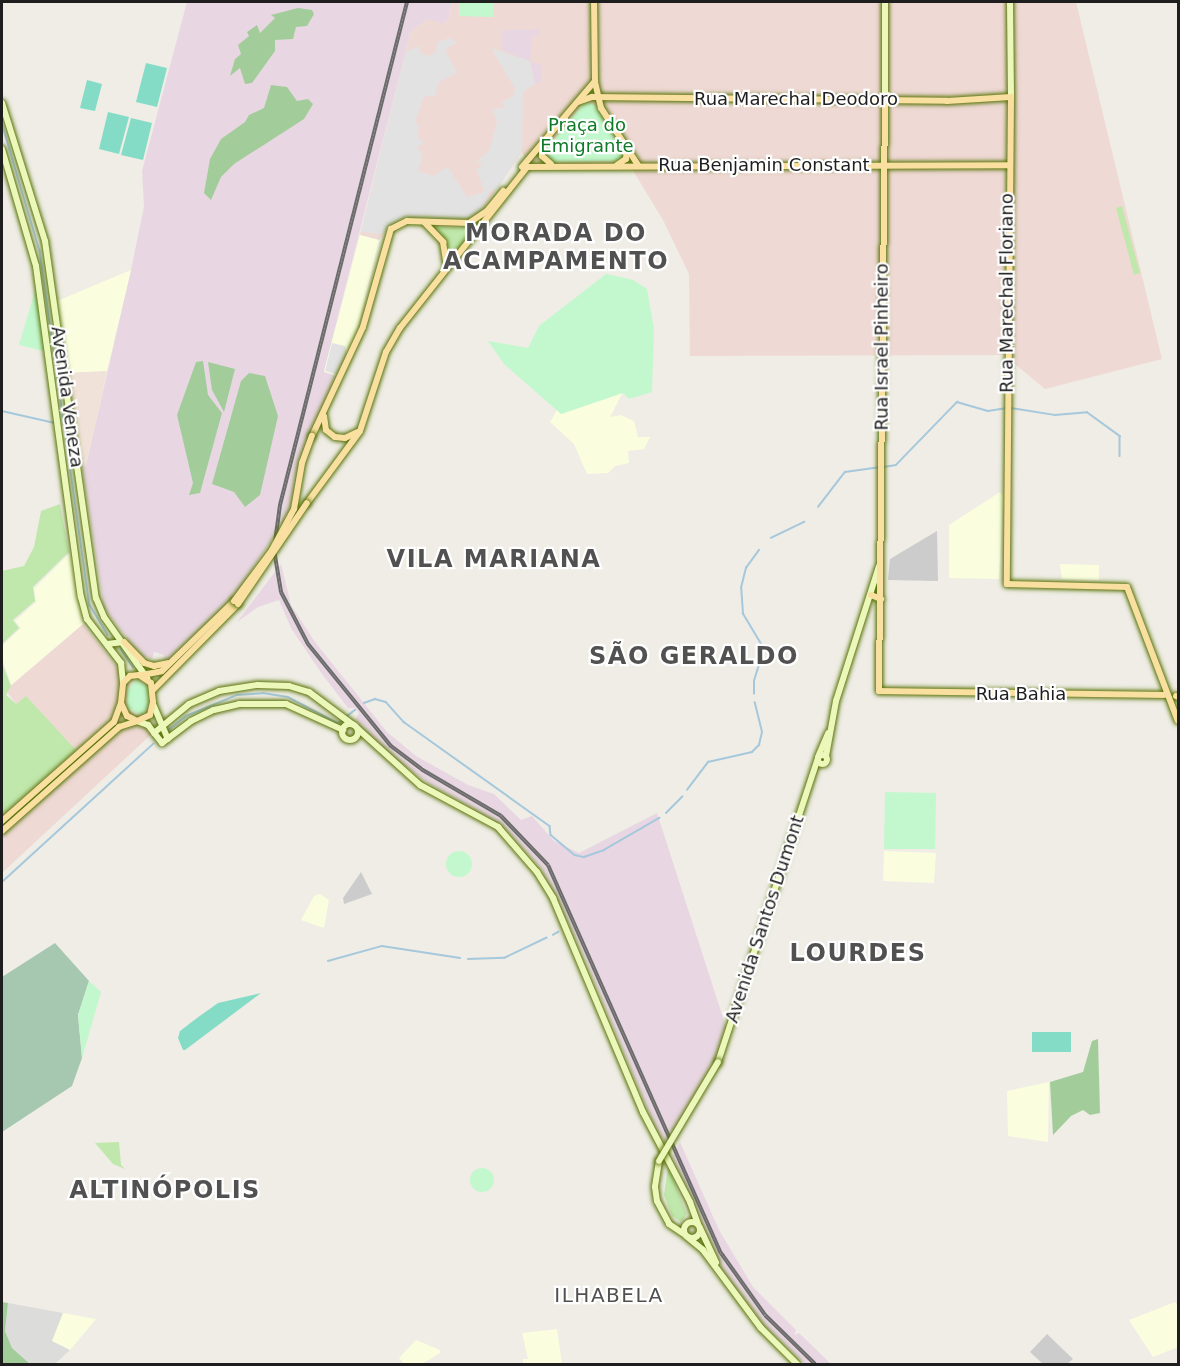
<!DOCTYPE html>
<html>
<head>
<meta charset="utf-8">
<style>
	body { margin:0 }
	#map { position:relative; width:1180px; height:1366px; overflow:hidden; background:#efede5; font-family:"DejaVu Sans",sans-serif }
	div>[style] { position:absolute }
	.residential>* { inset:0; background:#dcdcdb }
	.commercial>* { inset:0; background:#efd9d4 }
	.industrial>* { inset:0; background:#e8d7e2 }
	.education>* { inset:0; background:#fafedf }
	.religious>* { inset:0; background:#ccc }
	.military>* { inset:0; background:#f0e2d8 }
	.grass>* { inset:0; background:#c1e8ac }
	.forest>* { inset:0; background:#a2cd9b }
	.cemetery>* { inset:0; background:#a6c7b0 }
	.park>* { inset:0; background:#c3f8ce }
	.round { border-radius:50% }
	.pitch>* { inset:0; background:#85dcc6 }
	.parking>* { inset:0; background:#e2e2e2 }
	.stream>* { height:1.5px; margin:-0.75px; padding:0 0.75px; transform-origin:0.75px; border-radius:0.75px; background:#a6c8dc }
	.roads { filter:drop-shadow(0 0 2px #597308) drop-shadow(0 0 2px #597308) }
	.secondary>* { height:6px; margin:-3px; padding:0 3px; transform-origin:3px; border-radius:3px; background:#ecf8ba }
	.secondary>.ring { margin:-3px; padding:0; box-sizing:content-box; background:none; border:6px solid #ecf8ba; border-radius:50% }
	.primary>* { height:6px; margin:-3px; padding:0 3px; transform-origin:3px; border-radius:3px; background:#f9dfa0 }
	.rail>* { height:4px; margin-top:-2px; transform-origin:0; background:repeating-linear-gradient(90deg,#fff 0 4.5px,#6c6c6c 0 9px); box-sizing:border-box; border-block:2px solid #6c6c6c }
	.bridges { filter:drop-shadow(0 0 2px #597308) drop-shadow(0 0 2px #597308) }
	.secondary-bridge>* { height:6px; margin:-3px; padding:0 3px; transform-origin:3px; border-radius:3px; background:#ecf8ba }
	.primary-bridge>* { height:6px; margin:-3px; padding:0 3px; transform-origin:3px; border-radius:3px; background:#f9dfa0 }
	span { translate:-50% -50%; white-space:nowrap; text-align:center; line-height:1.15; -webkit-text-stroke:4.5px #fff; paint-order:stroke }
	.street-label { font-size:18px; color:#1e1e1e }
	.park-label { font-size:18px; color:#0e7a26 }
	.neighbourhood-label { font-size:20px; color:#515151; letter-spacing:1.5px }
	.district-label { font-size:24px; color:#515151; font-weight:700; letter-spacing:1.5px }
	.frame { position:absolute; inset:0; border:3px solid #1e1e1e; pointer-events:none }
</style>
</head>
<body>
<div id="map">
	<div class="residential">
		<i style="clip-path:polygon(8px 1303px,63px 1313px,53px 1340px,70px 1350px,55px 1364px,30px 1364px,12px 1348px,5px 1331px)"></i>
	</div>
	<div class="commercial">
		<i style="clip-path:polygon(451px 2px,1076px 2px,1162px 359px,1045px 389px,1004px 355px,690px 356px,689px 274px,663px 220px,632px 169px,529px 169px,522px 152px,480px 213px,401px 219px,389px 225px,379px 240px,360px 235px,411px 31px,429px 19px,449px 18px)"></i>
		<i style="clip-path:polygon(83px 624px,130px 684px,129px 710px,136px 715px,144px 713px,157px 729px,2px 873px,2px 815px,76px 750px,26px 697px,16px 704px,6px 690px)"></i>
	</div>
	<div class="industrial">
		<i style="clip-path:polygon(187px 2px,451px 2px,449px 18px,443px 24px,429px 19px,411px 31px,324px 371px,338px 376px,304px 449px,291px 511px,237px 592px,167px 663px,163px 662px,164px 655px,154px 652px,152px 659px,139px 655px,104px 608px,82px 466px,86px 465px,131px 270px,144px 207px,142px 171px)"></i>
		<i style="clip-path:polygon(539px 29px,538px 36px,532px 37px,530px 61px,542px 66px,541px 82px,535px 84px,529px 61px,502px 50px,502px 30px)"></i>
		<i style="clip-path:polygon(281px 564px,291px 605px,315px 642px,387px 732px,416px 756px,468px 785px,494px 794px,521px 820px,532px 816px,554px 841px,579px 853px,657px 813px,727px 1030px,717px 1056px,667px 1144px,656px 1130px,582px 951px,541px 868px,503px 826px,428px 783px,381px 748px,355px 720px,359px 713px,355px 708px,348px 708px,322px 674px,291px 628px,279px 600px,258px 607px,237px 622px)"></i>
		<i style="clip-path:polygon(680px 1142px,719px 1230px,753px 1287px,796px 1330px,794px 1335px,799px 1333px,831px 1364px,805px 1364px,764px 1325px,723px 1271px,672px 1156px)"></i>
	</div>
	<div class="education">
		<i style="clip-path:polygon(360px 235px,379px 240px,353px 347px,338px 376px,324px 372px)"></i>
		<i style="clip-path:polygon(131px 270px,107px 371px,68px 373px,57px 301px)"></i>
		<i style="clip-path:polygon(623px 392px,610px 417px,621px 415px,634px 421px,638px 437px,650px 437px,644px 449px,628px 451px,629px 463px,615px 466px,608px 473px,587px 474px,574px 444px,550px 422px,557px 410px,562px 414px)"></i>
		<i style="clip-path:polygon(1000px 492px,1003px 496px,999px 579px,949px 578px,949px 525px)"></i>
		<i style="clip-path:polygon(71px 552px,83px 624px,11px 685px,2px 658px,2px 646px,21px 628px,15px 621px,36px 602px,34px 589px)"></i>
		<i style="clip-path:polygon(1060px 564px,1099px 565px,1099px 580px,1062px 579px)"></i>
		<i style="clip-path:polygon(884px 851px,936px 853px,934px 883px,883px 881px)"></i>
		<i style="clip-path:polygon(320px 894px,329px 900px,324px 928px,301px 920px,314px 896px)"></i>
		<i style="clip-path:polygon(1049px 1082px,1048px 1142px,1008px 1136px,1007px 1091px)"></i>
		<i style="clip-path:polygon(1175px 1302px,1178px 1307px,1178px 1347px,1153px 1357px,1129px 1320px)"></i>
		<i style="clip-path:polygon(63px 1313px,96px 1319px,70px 1350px,52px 1341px)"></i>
		<i style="clip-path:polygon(557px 1329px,562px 1364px,523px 1364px,523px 1359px,528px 1359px,522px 1333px)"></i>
		<i style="clip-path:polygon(416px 1340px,440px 1350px,440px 1353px,422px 1364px,404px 1364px,399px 1358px)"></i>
	</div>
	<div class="religious">
		<i style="clip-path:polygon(937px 531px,938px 581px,888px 580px,890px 559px)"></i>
		<i style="clip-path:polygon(361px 872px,372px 894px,344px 904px,343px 898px)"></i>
		<i style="clip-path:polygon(1047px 1334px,1073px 1359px,1067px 1364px,1043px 1364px,1030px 1352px)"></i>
	</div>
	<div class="military">
		<i style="clip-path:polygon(107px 371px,86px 465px,82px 466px,68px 373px)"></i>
	</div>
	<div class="grass">
		<i style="clip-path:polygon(1122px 206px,1140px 273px,1134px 275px,1116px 208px)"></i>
		<i style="clip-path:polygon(482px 221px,450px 262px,445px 241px,433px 227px,460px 228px)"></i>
		<i style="clip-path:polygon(60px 504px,69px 552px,33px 587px,35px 601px,13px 620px,19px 628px,2px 644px,2px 571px,24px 566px,34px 547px,41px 511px)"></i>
		<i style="clip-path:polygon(2px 663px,11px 686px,6px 695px,16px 704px,26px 696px,76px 750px,2px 815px)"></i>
		<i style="clip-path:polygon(119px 1142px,121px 1165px,125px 1169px,113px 1164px,95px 1143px)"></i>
		<i style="clip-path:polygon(668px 1167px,687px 1214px,681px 1222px,672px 1216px,664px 1195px)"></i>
	</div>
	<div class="forest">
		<i style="clip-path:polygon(298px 8px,312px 10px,314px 14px,307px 26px,296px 27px,293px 39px,275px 40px,275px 51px,252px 83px,245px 84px,240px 68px,230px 76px,235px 59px,241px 54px,238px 45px,249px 36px,247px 32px,257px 25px,260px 33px,275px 18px,271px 15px)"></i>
		<i style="clip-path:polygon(271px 85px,287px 87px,297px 101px,308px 99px,313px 104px,304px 119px,234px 164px,221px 177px,211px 200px,204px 193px,210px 159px,221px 139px,245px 122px,249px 115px,264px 108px)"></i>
		<i style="clip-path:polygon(203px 361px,208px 395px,222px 413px,200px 493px,189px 495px,193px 483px,177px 415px,196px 362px)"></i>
		<i style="clip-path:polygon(208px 362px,235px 369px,224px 412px,212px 390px)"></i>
		<i style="clip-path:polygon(249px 373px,265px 376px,278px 416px,260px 495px,245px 507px,234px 492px,212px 484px,241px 381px)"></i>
		<i style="clip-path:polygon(1098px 1039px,1100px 1113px,1090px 1115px,1083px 1110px,1071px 1116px,1053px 1135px,1050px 1082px,1083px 1072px,1092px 1041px)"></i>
		<i style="clip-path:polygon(2px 1302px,8px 1303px,5px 1331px,12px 1348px,30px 1364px,2px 1364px)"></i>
	</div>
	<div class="cemetery">
		<i style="clip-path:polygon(55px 943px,89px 981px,78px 1015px,82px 1058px,72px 1086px,2px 1132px,2px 977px)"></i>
	</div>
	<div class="park">
		<i style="clip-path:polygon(459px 2px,494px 2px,493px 17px,459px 16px)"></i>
		<i style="clip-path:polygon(585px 102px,598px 106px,625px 152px,622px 161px,549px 162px,546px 149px)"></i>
		<i style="clip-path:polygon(606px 274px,633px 280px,647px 289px,654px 329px,652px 392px,629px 399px,623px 393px,561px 414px,504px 364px,488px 341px,528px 348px,539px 326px)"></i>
		<i style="clip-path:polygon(37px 284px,47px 352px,19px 345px)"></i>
		<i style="clip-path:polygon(137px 680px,149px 688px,148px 708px,141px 715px,128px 708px,128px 689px)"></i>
		<i style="clip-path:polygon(885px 792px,936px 793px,935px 849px,884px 849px)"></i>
		<i class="round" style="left:446px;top:851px;width:26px;height:26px"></i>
		<i style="clip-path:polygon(89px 981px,101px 992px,82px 1058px,78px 1015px)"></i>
		<i class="round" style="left:470px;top:1168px;width:24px;height:24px"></i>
	</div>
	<div class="pitch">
		<i style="clip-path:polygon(146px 63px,167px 68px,157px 107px,136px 102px)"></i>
		<i style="clip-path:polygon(87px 80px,102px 84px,95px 111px,80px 108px)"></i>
		<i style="clip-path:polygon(108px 112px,129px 117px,119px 154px,99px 149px)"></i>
		<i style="clip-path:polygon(131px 118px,152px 123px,143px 160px,121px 155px)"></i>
		<i style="clip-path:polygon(261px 993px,185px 1050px,183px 1050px,178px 1038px,180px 1031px,197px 1018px,218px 1003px)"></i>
		<i style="clip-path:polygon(1032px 1032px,1071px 1032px,1071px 1052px,1032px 1052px)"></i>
	</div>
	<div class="parking">
		<i style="clip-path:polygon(449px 38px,457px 42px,445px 50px,457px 73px,439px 82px,435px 97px,426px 95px,422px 101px,415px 122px,419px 126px,417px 136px,424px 142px,417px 148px,423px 154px,418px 171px,433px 176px,448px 167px,467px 197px,484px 192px,477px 169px,483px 165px,477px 161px,489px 151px,497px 122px,492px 109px,505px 108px,502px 102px,513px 96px,515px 89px,491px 48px,530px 61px,535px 84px,523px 92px,522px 151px,498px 188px,490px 192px,480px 213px,467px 221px,401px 219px,381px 234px,361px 232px,406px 52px,419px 46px,421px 53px,430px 56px,436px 52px,438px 42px)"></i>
		<i style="clip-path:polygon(332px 343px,345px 346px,347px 356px,337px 375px,325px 371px)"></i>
	</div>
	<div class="stream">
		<i style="left:2px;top:123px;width:134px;rotate:73.5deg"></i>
		<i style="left:40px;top:251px;width:358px;rotate:82deg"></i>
		<i style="left:90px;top:605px;width:35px;rotate:59deg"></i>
		<i style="left:1011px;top:408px;width:45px;rotate:9deg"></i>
		<i style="left:1055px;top:415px;width:32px;rotate:-5deg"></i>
		<i style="left:1087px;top:412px;width:41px;rotate:36deg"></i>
		<i style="left:1120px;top:436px;width:20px;rotate:90deg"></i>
		<i style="left:2px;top:411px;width:54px;rotate:12.8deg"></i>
		<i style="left:884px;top:467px;width:12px;rotate:-9deg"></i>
		<i style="left:896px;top:465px;width:88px;rotate:-45.9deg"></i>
		<i style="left:957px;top:402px;width:32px;rotate:16deg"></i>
		<i style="left:988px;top:411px;width:19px;rotate:-9deg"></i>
		<i style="left:818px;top:507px;width:44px;rotate:-52.4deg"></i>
		<i style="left:845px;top:472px;width:34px;rotate:-8deg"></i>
		<i style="left:771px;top:538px;width:37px;rotate:-26deg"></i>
		<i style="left:121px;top:649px;width:22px;rotate:56deg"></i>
		<i style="left:754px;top:694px;width:13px;rotate:-90deg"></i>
		<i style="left:754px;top:681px;width:34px;rotate:-73deg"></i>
		<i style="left:764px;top:649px;width:41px;rotate:-121deg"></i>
		<i style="left:743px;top:614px;width:26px;rotate:-94deg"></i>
		<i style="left:741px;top:588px;width:21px;rotate:-76deg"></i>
		<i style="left:746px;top:568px;width:22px;rotate:-54deg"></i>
		<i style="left:364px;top:703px;width:12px;rotate:-20deg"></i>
		<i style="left:375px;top:699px;width:11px;rotate:15deg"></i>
		<i style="left:386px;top:702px;width:27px;rotate:48deg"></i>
		<i style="left:404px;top:722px;width:179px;rotate:35.5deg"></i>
		<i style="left:550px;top:826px;width:9px;rotate:84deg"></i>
		<i style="left:551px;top:835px;width:31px;rotate:40deg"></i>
		<i style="left:575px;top:855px;width:9px;rotate:13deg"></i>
		<i style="left:584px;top:857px;width:21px;rotate:-19deg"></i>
		<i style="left:604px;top:850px;width:64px;rotate:-30.2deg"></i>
		<i style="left:347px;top:716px;width:10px;rotate:-37deg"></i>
		<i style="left:167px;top:731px;width:24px;rotate:-38deg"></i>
		<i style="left:186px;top:716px;width:55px;rotate:-22.4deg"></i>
		<i style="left:237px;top:695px;width:26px;rotate:-4deg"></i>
		<i style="left:263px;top:693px;width:25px;rotate:9deg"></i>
		<i style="left:288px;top:697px;width:56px;rotate:27.5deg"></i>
		<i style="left:338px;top:723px;width:6px;rotate:-31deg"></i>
		<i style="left:687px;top:790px;width:35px;rotate:-53deg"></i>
		<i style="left:708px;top:762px;width:45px;rotate:-12.8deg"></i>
		<i style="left:752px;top:752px;width:10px;rotate:-45deg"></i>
		<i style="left:759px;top:745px;width:13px;rotate:-77deg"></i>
		<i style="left:762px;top:732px;width:30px;rotate:-104deg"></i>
		<i style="left:666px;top:813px;width:23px;rotate:-45deg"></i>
		<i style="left:2px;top:882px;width:205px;rotate:-42.4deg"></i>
		<i style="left:553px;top:935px;width:6px;rotate:-31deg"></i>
		<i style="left:468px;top:959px;width:36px;rotate:-2deg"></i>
		<i style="left:504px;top:958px;width:47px;rotate:-25.5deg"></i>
		<i style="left:328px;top:961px;width:56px;rotate:-15.5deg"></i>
		<i style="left:382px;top:946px;width:79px;rotate:8.7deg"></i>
	</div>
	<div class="roads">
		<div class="secondary">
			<i style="left:885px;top:2px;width:97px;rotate:90deg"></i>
			<i style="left:1010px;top:2px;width:95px;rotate:89.4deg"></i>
			<i style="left:2px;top:103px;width:145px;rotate:72.7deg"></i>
			<i style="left:45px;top:241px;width:361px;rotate:81.9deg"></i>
			<i style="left:96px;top:598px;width:21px;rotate:67deg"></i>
			<i style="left:104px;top:617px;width:75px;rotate:54.8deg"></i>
			<i style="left:2px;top:149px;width:122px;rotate:73.8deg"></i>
			<i style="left:36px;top:266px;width:334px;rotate:82.3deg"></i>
			<i style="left:81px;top:597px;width:23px;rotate:75deg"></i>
			<i style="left:87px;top:619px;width:56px;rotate:52.3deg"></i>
			<i style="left:121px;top:663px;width:20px;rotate:84deg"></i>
			<i style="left:107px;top:644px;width:17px;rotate:-7deg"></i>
			<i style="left:153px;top:704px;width:38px;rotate:67deg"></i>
			<i style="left:137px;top:721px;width:12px;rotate:20deg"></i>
			<i style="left:148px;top:725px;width:23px;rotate:52deg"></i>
			<i style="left:162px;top:743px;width:36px;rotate:-37deg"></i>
			<i style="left:191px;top:721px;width:25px;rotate:-26deg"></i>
			<i style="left:214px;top:710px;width:26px;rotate:-13deg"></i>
			<i style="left:239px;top:704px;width:47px"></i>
			<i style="left:286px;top:704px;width:63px;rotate:24.5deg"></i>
			<i class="ring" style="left:342px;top:724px;width:10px;height:10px"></i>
			<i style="left:358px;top:729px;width:84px;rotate:42.1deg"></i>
			<i style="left:420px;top:785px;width:89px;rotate:28.3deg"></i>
			<i style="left:498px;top:827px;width:60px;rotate:49.1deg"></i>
			<i style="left:537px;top:872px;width:31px;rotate:58deg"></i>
			<i style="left:553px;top:898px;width:232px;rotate:67.2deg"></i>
			<i style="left:643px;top:1112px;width:102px;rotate:62.4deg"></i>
			<i style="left:690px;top:1202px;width:23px;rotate:70deg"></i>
			<i style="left:154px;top:733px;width:45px;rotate:-39.6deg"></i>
			<i style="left:189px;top:704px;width:33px;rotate:-23deg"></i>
			<i style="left:219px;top:691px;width:39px;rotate:-9deg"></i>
			<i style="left:258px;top:685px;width:31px;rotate:2deg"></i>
			<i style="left:289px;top:686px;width:21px;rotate:17deg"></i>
			<i style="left:309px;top:692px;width:54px;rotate:36.7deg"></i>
			<i class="ring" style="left:817.5px;top:754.5px;width:3px;height:3px"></i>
			<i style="left:826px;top:756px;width:56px;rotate:-79.7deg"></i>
			<i style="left:836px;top:701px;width:142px;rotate:-72.3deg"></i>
			<i style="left:818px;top:757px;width:26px;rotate:-67deg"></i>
			<i style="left:718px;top:1062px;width:320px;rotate:-71.8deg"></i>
			<i style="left:659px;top:1161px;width:26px;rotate:99deg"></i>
			<i style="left:655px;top:1187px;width:14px;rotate:82deg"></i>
			<i style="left:657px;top:1201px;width:26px;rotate:62deg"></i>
			<i style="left:669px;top:1224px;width:18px;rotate:34deg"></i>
			<i class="ring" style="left:684px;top:1222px;width:10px;height:10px"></i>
			<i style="left:700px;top:1228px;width:38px;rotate:65deg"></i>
			<i style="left:686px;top:1236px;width:22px;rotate:39deg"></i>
			<i style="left:703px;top:1250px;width:97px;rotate:53.4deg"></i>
			<i style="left:761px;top:1328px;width:51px;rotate:45deg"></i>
		</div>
		<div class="primary">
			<i style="left:595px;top:82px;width:27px;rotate:77deg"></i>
			<i style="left:601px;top:108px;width:68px;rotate:57deg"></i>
			<i style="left:885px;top:99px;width:592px;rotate:90.58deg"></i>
			<i style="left:879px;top:691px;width:285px;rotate:0.8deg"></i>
			<i style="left:578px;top:102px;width:15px;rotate:-20deg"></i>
			<i style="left:592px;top:97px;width:355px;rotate:0.6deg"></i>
			<i style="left:947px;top:101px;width:64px;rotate:-3.6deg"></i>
			<i style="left:1011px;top:97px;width:487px;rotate:90.5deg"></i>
			<i style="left:1007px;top:584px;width:120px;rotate:1.4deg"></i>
			<i style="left:1127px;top:587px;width:143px;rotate:69.2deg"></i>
			<i style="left:542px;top:146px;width:10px;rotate:90deg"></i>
			<i style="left:542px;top:156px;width:12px;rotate:42deg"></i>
			<i style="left:617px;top:165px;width:11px;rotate:-34deg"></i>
			<i style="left:626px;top:159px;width:11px;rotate:-85deg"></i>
			<i style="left:522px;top:167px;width:113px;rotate:-49.7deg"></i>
			<i style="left:595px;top:81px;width:79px;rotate:-90.7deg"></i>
			<i style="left:424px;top:222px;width:28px;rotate:46deg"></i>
			<i style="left:443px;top:242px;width:25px;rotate:81deg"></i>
			<i style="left:324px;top:416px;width:14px;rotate:82deg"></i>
			<i style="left:326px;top:430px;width:11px;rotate:38deg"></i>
			<i style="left:335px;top:437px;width:10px;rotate:6deg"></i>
			<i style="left:345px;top:438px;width:14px;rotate:-25deg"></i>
			<i style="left:312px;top:436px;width:120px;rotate:-64.9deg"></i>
			<i style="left:363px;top:327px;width:102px;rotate:-74.1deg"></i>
			<i style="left:391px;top:229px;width:18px;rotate:-27deg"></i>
			<i style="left:407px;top:221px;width:62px;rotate:1.8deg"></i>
			<i style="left:469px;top:223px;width:22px;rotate:-34deg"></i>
			<i style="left:487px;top:211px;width:26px;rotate:-51deg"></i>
			<i style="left:307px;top:503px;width:89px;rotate:-53.6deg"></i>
			<i style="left:360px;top:431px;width:83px;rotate:-71.8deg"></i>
			<i style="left:386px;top:352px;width:28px;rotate:-60deg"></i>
			<i style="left:400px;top:328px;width:205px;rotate:-51.7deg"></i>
			<i style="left:527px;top:167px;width:481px;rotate:-0.2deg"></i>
			<i style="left:871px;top:595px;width:11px;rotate:22deg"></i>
			<i style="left:124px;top:642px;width:29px;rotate:46deg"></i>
			<i style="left:144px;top:663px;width:10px;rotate:17deg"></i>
			<i style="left:154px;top:666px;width:14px;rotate:-12deg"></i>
			<i style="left:139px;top:675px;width:14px;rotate:34deg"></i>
			<i style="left:151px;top:683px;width:19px;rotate:84deg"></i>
			<i style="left:153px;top:702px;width:13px;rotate:103deg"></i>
			<i style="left:150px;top:715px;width:14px;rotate:155deg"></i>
			<i style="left:137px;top:721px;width:11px;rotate:-153deg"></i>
			<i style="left:127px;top:716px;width:14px;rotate:-115deg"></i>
			<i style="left:121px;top:703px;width:20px;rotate:-84deg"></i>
			<i style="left:123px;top:683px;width:10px;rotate:-45deg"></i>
			<i style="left:130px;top:676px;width:9px;rotate:-6deg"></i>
			<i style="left:142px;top:675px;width:20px;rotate:-11deg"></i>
			<i style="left:162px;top:671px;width:100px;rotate:-44.2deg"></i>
			<i style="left:153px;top:690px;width:121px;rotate:-45.3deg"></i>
			<i style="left:1176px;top:696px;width:2px;rotate:27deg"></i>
			<i style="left:2px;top:821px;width:149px;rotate:-41.5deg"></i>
			<i style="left:114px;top:722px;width:20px;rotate:-70deg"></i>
			<i style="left:2px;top:831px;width:157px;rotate:-41.6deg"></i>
			<i style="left:119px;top:727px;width:19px;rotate:-18deg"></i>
		</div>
	</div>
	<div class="rail">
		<i style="left:407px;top:2px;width:519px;rotate:104.17deg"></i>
		<i style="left:280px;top:505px;width:45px;rotate:97.6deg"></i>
		<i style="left:274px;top:550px;width:43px;rotate:80.5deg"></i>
		<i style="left:281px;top:592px;width:59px;rotate:62.6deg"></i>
		<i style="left:308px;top:644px;width:132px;rotate:50.9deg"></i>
		<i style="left:391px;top:746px;width:38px;rotate:37deg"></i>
		<i style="left:421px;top:769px;width:93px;rotate:30.4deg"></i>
		<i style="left:501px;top:816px;width:68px;rotate:46.2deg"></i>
		<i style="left:548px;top:865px;width:425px;rotate:66deg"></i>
		<i style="left:721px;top:1253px;width:76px;rotate:54.6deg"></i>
		<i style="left:765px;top:1315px;width:70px;rotate:44.4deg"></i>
	</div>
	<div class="bridges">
		<div class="secondary-bridge">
			<i style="left:659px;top:1161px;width:115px;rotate:-59.2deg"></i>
		</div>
		<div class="primary-bridge">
			<i style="left:234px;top:601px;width:64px;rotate:-53.3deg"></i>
			<i style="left:272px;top:550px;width:47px;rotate:-61.8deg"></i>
			<i style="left:294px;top:509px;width:47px;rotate:-80.1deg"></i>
			<i style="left:302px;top:463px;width:29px;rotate:-70deg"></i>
			<i style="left:238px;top:604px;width:122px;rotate:-55.7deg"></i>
		</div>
	</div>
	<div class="street-label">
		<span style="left:796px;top:99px">Rua Marechal Deodoro</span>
		<span style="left:764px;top:165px">Rua Benjamin Constant</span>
		<span style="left:1007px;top:293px;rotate:-90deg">Rua Marechal Floriano</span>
		<span style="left:882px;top:347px;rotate:-90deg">Rua Israel Pinheiro</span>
		<span style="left:67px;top:397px;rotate:82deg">Avenida Veneza</span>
		<span style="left:1021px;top:694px">Rua Bahia</span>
		<span style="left:765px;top:919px;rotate:-72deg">Avenida Santos Dumont</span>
	</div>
	<div class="park-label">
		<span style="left:587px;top:136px">Praça do<br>Emigrante</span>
	</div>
	<div class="neighbourhood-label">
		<span style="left:609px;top:1295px">ILHABELA</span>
	</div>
	<div class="district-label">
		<span style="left:556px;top:248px">MORADA DO<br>ACAMPAMENTO</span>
		<span style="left:494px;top:560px">VILA MARIANA</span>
		<span style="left:694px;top:657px">SÃO GERALDO</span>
		<span style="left:858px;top:954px">LOURDES</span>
		<span style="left:165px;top:1191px">ALTINÓPOLIS</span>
	</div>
	<div class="frame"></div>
</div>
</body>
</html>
